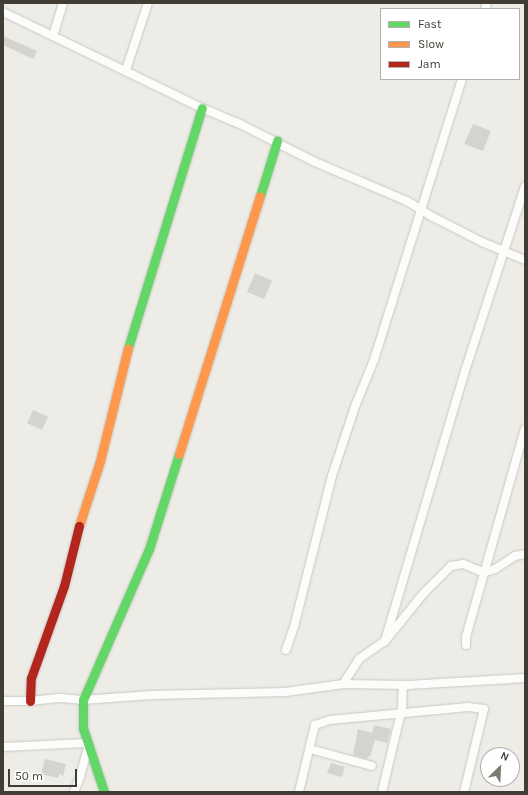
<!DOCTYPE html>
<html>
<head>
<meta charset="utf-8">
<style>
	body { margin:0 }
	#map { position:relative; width:528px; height:795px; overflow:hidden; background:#edece6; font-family:Karla,sans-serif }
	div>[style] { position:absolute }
	.building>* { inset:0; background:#d5d3cd }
	.roads { filter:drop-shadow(0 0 1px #c9c8c2) drop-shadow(0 0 1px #c9c8c2) }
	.street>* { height:8px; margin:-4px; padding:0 4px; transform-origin:4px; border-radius:4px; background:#fcfcfb }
	.fast>* { height:9px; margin:-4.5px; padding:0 4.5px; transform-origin:4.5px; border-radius:4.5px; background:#63d668 }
	.slow>* { height:9px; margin:-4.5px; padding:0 4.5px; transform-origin:4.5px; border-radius:4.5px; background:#ff974d }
	.jam>* { height:9px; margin:-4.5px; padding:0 4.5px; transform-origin:4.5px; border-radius:4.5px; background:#b3261e }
	span { translate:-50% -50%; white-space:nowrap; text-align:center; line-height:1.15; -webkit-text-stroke:3px #fff; paint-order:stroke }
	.frame { position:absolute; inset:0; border:4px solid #413d34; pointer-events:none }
	.legend { position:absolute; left:380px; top:8px; width:140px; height:72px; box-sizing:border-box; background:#fff; border:1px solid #b3b1ae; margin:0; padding:5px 7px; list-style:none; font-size:12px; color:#413d34 }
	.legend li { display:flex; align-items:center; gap:8px; height:20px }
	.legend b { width:20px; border:1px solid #b3b1ae }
	.north { position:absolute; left:480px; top:747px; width:40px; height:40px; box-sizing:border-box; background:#fff; border:1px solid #b3b1ae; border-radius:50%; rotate:24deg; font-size:11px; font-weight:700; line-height:16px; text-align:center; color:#413d34 }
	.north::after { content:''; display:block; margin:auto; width:14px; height:18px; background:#7d7a72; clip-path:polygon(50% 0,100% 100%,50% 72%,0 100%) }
	.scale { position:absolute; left:8px; top:769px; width:69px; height:18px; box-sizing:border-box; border:2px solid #413d34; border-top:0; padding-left:5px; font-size:12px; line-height:14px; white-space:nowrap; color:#413d34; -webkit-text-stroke:3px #fff; paint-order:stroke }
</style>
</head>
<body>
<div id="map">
	<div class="building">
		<i style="clip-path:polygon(3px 36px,37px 51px,33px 59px,3px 45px)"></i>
		<i style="clip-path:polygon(473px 124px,491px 131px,483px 151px,464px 144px)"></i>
		<i style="clip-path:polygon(255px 273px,272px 281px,264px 299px,247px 292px)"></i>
		<i style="clip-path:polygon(33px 410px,48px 417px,42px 430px,27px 423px)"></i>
		<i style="clip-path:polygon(374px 725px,391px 729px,387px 743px,375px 740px,370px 757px,368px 756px,367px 759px,353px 755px,358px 729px,372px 733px)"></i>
		<i style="clip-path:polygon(45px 759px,66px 764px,63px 776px,59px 774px,58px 778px,41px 774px)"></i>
		<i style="clip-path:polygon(331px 763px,345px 767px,342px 777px,327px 773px)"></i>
	</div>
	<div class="roads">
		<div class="street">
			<i style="left:485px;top:9px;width:6px;rotate:-72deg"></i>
			<i style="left:3px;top:12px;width:221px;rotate:25.8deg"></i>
			<i style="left:202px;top:108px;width:39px;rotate:23deg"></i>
			<i style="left:238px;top:123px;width:86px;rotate:26.9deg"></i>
			<i style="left:315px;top:162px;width:100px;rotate:23deg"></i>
			<i style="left:407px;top:201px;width:31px;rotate:32deg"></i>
			<i style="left:433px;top:217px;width:55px;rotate:27deg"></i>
			<i style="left:482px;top:242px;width:47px;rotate:22.7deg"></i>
			<i style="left:53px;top:36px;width:34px;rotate:-73deg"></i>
			<i style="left:126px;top:70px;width:71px;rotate:-71.8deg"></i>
			<i style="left:385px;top:641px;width:285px;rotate:-73.5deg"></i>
			<i style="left:466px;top:368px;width:191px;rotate:-72deg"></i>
			<i style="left:466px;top:645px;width:8px;rotate:-90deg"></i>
			<i style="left:466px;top:637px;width:216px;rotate:-74.2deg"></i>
			<i style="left:286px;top:650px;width:24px;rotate:-71deg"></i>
			<i style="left:294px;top:627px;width:156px;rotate:-75.9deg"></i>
			<i style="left:332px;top:476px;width:76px;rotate:-71.6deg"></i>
			<i style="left:356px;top:404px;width:48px;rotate:-67.8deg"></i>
			<i style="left:374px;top:360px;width:294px;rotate:-72.6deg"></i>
			<i style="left:343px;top:684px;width:30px;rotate:-57deg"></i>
			<i style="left:359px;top:659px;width:32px;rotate:-35deg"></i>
			<i style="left:385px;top:641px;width:60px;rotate:-51deg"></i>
			<i style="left:423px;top:594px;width:40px;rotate:-45deg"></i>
			<i style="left:451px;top:566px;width:12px;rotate:-9deg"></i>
			<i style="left:463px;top:564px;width:18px;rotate:22deg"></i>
			<i style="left:480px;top:571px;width:9px"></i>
			<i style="left:489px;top:571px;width:6px;rotate:-18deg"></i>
			<i style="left:495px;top:569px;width:24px;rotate:-33deg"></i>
			<i style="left:515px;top:556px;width:10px;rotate:-11deg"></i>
			<i style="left:3px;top:701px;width:27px"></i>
			<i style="left:30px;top:701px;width:31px;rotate:-6deg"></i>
			<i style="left:61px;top:698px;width:22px;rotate:5deg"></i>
			<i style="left:83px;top:700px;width:68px;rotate:-4.2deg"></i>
			<i style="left:151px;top:695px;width:135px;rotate:-1.3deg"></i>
			<i style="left:286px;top:692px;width:58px;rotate:-8deg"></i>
			<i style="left:343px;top:684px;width:65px;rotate:0.9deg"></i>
			<i style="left:408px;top:685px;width:117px;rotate:-3.4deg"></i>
			<i style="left:3px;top:747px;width:84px;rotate:-2.7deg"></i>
			<i style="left:310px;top:749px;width:64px;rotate:15.3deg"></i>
			<i style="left:74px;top:792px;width:16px;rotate:-68deg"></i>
			<i style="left:80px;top:777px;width:31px;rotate:-75deg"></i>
			<i style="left:299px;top:792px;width:69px;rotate:-76.6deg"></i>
			<i style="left:315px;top:725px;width:16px;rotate:-18deg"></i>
			<i style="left:330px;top:720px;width:139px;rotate:-5.4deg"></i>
			<i style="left:468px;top:707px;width:16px;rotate:7deg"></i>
			<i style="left:484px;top:709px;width:85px;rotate:103.5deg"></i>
			<i style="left:382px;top:792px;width:86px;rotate:-76.6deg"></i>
			<i style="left:402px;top:708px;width:23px;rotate:-88deg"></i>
		</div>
		<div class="fast">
			<i style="left:260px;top:196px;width:58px;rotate:-72.8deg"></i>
			<i style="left:128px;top:348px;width:251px;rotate:-72.9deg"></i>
			<i style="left:104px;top:792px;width:67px;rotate:-108.2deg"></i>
			<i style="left:83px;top:728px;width:28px;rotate:-90deg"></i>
			<i style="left:83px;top:700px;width:165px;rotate:-66.4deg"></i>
			<i style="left:149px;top:549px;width:100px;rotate:-72.5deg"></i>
		</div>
		<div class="slow">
			<i style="left:179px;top:454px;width:270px;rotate:-72.6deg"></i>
			<i style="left:79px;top:526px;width:68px;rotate:-72.1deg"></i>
			<i style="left:100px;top:461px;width:116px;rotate:-76.1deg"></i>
		</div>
		<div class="jam">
			<i style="left:30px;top:701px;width:23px;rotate:-88deg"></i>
			<i style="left:31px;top:678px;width:98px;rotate:-70.3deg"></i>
			<i style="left:64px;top:586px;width:62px;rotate:-76deg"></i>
		</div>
	</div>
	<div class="frame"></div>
	<ul class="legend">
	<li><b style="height:5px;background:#63d668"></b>Fast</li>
	<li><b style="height:5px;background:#ff974d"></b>Slow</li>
	<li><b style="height:5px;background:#b3261e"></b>Jam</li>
	</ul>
	<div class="north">N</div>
	<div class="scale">50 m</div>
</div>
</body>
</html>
